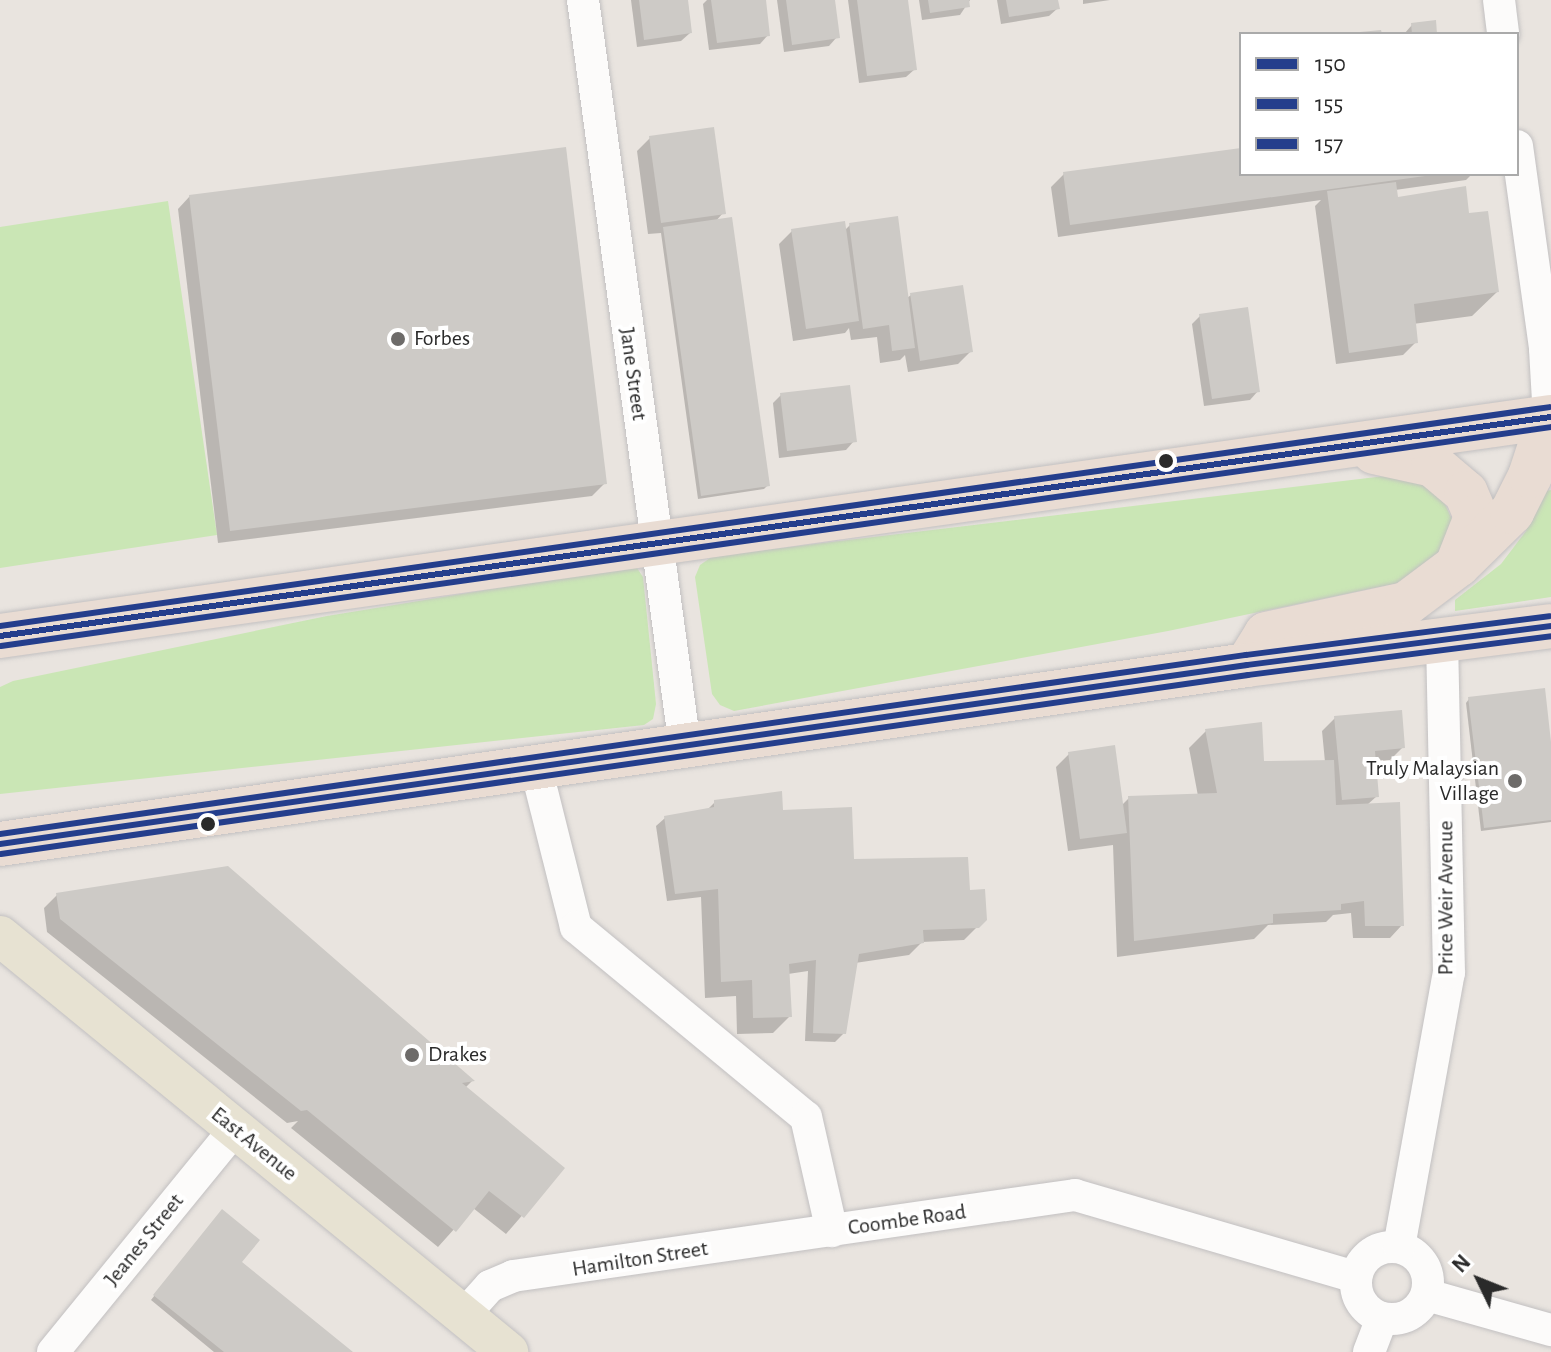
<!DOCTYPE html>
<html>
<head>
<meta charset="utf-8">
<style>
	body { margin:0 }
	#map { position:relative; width:1551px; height:1352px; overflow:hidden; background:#e9e4df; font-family:"Alegreya Sans",sans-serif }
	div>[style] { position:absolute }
	.green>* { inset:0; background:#cae6b5 }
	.shadow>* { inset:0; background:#0003 }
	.building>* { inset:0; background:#cdcac6 }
	.roads { filter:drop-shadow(0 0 2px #c2c0c1) drop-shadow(0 0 2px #c2c0c1) }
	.minor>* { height:32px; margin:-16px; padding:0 16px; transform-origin:16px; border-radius:16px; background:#fcfbfa }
	.minor>.ring { margin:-16px; padding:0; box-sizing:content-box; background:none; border:32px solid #fcfbfa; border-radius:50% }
	.major>* { height:40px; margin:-20px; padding:0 20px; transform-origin:20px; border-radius:20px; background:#e7e2d2 }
	.highway>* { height:44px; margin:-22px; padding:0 22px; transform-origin:22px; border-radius:22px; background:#e9dcd3 }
	.bus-1>* { height:6px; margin:-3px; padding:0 3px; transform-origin:3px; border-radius:3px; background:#243e8c }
	.bus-2>* { height:6px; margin:-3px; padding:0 3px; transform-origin:3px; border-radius:3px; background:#243e8c }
	.bus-3>* { height:6px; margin:-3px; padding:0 3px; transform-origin:3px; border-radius:3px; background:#243e8c }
	.dots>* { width:22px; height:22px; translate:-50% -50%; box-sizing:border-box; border:4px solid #fff; border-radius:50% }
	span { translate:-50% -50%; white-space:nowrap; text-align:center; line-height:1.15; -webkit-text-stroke:8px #fff; paint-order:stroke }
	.poi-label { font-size:22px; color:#2a2a2a }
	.left { translate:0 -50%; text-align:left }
	.right { translate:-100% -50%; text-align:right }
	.street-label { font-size:22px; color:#2a2a2a }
	.legend { position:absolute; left:1239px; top:32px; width:280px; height:144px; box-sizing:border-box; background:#fff; border:2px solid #aaa; margin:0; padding:10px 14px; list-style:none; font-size:24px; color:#2a2a2a }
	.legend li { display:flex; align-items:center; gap:16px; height:40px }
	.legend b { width:40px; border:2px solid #aaa }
	.north { position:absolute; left:1439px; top:1240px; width:80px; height:80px; -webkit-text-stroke:6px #fff; paint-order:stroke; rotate:313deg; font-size:22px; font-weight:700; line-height:32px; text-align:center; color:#2a2a2a }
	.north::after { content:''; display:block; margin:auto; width:28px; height:36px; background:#2a2a2a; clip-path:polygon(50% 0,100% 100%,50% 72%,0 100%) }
</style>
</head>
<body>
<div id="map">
	<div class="green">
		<i style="clip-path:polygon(168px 201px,217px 535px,0 568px,0 227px)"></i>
		<i style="clip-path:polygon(1393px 475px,1428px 482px,1442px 497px,1453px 522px,1438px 554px,1403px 582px,1168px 631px,734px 711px,720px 705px,712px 694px,695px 577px,700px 565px,713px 556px)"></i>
		<i style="clip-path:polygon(1551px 490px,1551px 597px,1455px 611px,1455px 600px,1501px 564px,1526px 531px,1539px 492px)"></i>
		<i style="clip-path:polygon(627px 567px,637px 568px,643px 577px,656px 704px,653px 719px,644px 725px,0 794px,0 687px,13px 681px,327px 616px)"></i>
	</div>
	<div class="shadow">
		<i style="clip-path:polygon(631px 0,686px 0,690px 33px,681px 41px,637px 47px)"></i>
		<i style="clip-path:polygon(707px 0,764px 0,768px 35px,760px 44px,709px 50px,703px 4px)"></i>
		<i style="clip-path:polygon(777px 0,833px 0,837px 37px,829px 46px,784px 52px)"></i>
		<i style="clip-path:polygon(848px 0,906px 0,915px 69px,906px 77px,859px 83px)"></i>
		<i style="clip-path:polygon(919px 0,970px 0,960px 15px,922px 20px)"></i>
		<i style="clip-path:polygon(997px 0,1056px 0,1058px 8px,1049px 16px,1001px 24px)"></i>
		<i style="clip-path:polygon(1083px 0,1110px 0,1083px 4px)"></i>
		<i style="clip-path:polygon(1412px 25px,1435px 34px,1404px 34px)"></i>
		<i style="clip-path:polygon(650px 138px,723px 213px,715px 222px,768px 485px,764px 489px,698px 499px,661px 233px,648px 234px,637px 151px)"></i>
		<i style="clip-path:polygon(1241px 150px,1241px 174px,1472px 174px,1466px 180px,1395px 190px,1396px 202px,1468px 215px,1497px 292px,1472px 316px,1413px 324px,1416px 342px,1403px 355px,1336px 364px,1315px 206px,1321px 200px,1058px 237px,1051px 187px,1064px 174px)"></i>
		<i style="clip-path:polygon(190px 196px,605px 483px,592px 496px,218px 543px,178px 209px)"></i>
		<i style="clip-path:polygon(850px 225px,907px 298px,911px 295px,971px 351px,958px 364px,908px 372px,905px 355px,900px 360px,880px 363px,877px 337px,851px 340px,849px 328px,845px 333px,793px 341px,779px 244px,792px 231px,845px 230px)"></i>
		<i style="clip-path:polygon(1200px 316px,1258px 391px,1250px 400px,1204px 406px,1192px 324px)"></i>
		<i style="clip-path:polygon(781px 395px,854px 441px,846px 450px,779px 458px,773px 403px)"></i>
		<i style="clip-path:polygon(1469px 699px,1551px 760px,1551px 822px,1481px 831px,1466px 703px)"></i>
		<i style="clip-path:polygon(1335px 718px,1403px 747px,1390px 760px,1374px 761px,1377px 796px,1367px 805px,1402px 925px,1390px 938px,1353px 938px,1351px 913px,1333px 915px,1326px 922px,1268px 925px,1254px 939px,1117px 957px,1113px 845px,1068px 851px,1056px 767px,1069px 754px,1121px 806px,1129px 798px,1198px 796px,1189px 748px,1206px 731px,1263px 763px,1325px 762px,1322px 731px)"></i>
		<i style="clip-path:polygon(715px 802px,781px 815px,852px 861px,969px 893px,985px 919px,964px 940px,922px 942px,909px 955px,855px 963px,844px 1033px,835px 1042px,805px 1041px,808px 971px,788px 974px,790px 1016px,773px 1033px,737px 1034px,736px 996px,705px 998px,701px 897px,667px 901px,656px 826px,665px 818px,706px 811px)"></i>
		<i style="clip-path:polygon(57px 895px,472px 1081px,465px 1088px,563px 1168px,506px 1234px,473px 1208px,438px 1247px,291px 1128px,298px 1121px,287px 1123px,47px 932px,44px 908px)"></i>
		<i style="clip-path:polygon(218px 1215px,239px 1263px,350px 1352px,214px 1352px,151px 1300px)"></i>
	</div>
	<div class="building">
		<i style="clip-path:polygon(639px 0,688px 0,692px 33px,644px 40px)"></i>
		<i style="clip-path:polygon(711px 0,766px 0,770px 36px,717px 43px)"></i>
		<i style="clip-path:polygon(786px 0,835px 0,840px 38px,792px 45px)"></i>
		<i style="clip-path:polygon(857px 0,908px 0,917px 70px,867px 76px)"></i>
		<i style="clip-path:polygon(928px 0,969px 0,970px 7px,930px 13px)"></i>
		<i style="clip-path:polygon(1006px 0,1058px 0,1060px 9px,1009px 17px)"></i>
		<i style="clip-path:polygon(1436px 20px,1437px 34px,1412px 34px,1411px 23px)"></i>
		<i style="clip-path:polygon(1381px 30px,1382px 34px,1360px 34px,1360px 32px)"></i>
		<i style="clip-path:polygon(714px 127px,726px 214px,661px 223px,649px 136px)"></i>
		<i style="clip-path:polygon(566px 147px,607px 484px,230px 531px,189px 195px)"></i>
		<i style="clip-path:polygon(1241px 148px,1241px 174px,1425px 176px,1070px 225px,1063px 172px)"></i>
		<i style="clip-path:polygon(1396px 182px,1398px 197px,1466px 186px,1469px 213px,1488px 211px,1499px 292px,1414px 304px,1418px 343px,1349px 353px,1327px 191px)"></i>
		<i style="clip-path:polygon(898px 216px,915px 348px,892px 351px,889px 325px,863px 329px,849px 223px)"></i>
		<i style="clip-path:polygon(732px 217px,770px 486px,701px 496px,663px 227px)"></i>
		<i style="clip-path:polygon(845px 221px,859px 321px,806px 329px,791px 229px)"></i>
		<i style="clip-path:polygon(963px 285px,973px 352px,920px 361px,910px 293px)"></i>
		<i style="clip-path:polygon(1248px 307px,1260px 392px,1212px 399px,1199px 314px)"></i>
		<i style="clip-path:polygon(850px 385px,857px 442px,787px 451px,780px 393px)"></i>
		<i style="clip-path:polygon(1545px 688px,1551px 742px,1551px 820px,1484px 828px,1468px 697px)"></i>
		<i style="clip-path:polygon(1402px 710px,1405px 748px,1375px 751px,1379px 797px,1342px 800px,1334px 716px)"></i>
		<i style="clip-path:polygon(1262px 722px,1264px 761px,1334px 760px,1336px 805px,1400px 802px,1404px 926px,1365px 926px,1364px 901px,1341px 904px,1341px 910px,1273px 914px,1273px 923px,1134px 941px,1128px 796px,1217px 793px,1205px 729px)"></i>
		<i style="clip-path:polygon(1115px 745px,1127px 833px,1080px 839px,1068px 752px)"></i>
		<i style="clip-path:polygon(782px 791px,783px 810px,852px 807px,854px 859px,968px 857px,970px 890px,985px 889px,987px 920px,979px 928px,923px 930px,924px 943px,859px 954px,846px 1034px,813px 1033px,816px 960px,789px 964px,792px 1017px,753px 1018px,752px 980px,721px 982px,718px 889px,675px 894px,664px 816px,714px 807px,714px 800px)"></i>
		<i style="clip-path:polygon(228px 866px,475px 1081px,462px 1083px,565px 1168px,524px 1218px,489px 1191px,456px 1232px,307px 1110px,301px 1111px,60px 919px,56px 893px)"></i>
		<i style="clip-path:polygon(222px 1209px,260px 1240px,242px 1262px,353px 1352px,224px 1352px,153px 1295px)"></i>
	</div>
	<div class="roads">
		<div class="minor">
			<i style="left:583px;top:0;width:754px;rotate:82.22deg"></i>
			<i style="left:1499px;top:0;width:34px;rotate:83deg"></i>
			<i style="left:1517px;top:146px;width:205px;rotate:82.1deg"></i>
			<i style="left:1545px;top:349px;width:69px;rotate:86.7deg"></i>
			<i style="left:536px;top:768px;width:164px;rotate:75.9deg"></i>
			<i style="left:576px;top:927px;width:298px;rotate:39.6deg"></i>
			<i style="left:806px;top:1117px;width:117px;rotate:77.2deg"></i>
			<i class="ring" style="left:1356px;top:1247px;width:40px;height:40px"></i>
			<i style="left:1399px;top:1247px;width:279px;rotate:-79.7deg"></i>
			<i style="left:1449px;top:973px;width:332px;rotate:-91.2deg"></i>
			<i style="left:1427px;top:1295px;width:129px;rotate:15.8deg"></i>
			<i style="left:463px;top:1316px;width:40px;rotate:-48deg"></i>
			<i style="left:490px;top:1286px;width:25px;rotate:-23deg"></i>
			<i style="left:513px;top:1276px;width:568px;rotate:-8.2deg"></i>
			<i style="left:1075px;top:1195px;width:293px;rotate:16.3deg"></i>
			<i style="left:53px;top:1352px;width:288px;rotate:-50.8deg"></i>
			<i style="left:1369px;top:1352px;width:36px;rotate:-69deg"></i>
		</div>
		<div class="major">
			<i style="left:0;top:936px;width:657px;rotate:39.31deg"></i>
		</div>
		<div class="highway">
			<i style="left:1374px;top:452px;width:60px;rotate:12.4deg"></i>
			<i style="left:1433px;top:465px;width:43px;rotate:40.3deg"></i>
			<i style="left:1466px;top:493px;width:26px;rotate:67deg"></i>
			<i style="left:1476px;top:517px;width:49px;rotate:111.4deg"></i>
			<i style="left:0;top:636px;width:1566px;rotate:-8.04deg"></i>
			<i style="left:1247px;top:665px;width:36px;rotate:-58deg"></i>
			<i style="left:1266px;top:634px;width:143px;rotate:-12.1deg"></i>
			<i style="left:1406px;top:604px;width:65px;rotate:-36.9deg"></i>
			<i style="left:1458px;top:565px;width:76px;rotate:-44.5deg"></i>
			<i style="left:1512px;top:512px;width:40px;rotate:-63.4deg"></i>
			<i style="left:1530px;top:476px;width:61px;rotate:-71.9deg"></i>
			<i style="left:0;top:844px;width:1260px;rotate:-8.17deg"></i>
			<i style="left:1247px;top:665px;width:306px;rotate:-7.3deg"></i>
		</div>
	</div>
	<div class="bus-1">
		<i style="left:0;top:636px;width:1566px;rotate:-8.04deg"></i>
		<i style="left:0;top:844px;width:1260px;rotate:-8.17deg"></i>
		<i style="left:1247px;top:665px;width:306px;rotate:-7.3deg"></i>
	</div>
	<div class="bus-2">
		<i style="left:1px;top:646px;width:1565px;rotate:-8.04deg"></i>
		<i style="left:1px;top:854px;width:1260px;rotate:-8.17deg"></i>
		<i style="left:1248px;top:675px;width:305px;rotate:-7.3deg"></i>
	</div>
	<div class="bus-3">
		<i style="left:0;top:626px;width:1565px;rotate:-8.04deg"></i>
		<i style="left:0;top:834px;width:1259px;rotate:-8.18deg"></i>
		<i style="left:1246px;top:655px;width:306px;rotate:-7.3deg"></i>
	</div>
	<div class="dots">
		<i style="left:398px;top:339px;background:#6d6b69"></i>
		<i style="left:1166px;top:461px;background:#2a2a2a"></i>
		<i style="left:1515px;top:781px;background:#6d6b69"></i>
		<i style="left:208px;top:824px;background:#2a2a2a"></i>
		<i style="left:412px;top:1055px;background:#6d6b69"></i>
	</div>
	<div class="poi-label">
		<span class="left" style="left:414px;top:339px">Forbes</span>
		<span class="right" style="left:1499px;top:781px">Truly Malaysian<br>Village</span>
		<span class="left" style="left:428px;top:1055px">Drakes</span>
	</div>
	<div class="street-label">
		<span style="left:633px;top:374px;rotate:82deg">Jane Street</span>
		<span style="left:1446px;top:898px;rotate:-90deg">Price Weir Avenue</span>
		<span style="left:254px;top:1144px;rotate:39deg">East Avenue</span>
		<span style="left:907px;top:1220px;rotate:-8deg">Coombe Road</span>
		<span style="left:144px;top:1240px;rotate:-51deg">Jeanes Street</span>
		<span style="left:640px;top:1259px;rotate:-9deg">Hamilton Street</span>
	</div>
	<ul class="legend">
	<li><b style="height:10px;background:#243e8c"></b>150</li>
	<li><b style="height:10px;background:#243e8c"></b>155</li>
	<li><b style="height:10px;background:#243e8c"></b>157</li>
	</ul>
	<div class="north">N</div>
</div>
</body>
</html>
